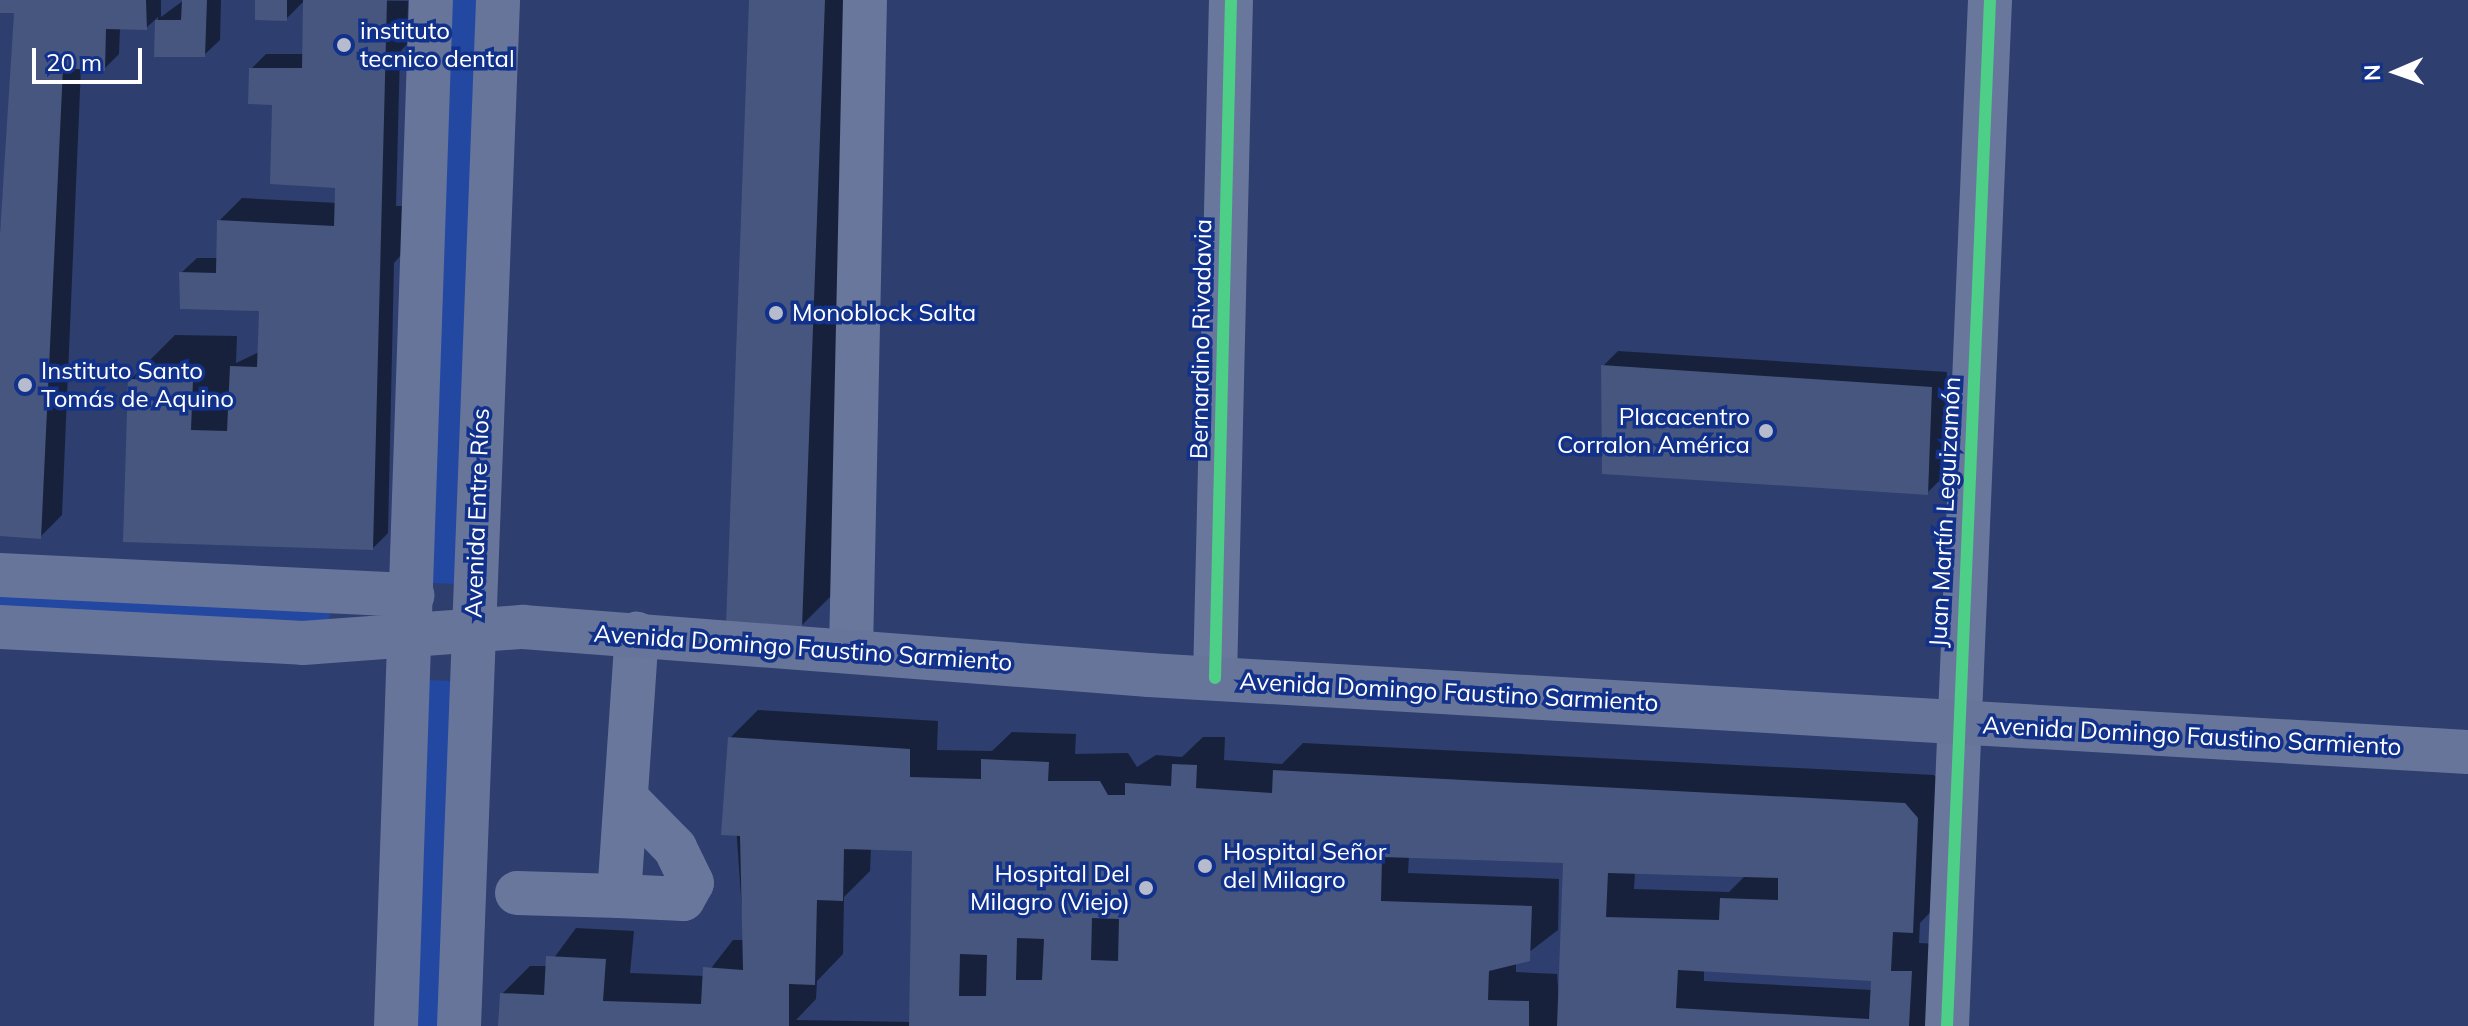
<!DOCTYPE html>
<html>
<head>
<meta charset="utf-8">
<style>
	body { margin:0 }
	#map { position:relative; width:2468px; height:1026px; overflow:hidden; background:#2d3e6f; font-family:Mulish,sans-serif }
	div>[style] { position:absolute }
	.green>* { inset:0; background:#2348a2 }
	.shadow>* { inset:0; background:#0007 }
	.building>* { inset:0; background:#47567e }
	.minor>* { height:44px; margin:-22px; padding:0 22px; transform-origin:22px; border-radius:22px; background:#69779c }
	.major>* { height:44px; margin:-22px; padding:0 22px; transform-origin:22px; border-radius:22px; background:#68759a }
	.cycleway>* { height:12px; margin:-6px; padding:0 6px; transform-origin:6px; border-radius:6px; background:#4dcf88 }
	.dots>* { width:22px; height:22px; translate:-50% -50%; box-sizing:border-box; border:4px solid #11318b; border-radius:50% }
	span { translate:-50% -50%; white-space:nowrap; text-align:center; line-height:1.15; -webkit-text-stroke:7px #11318b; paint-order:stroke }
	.poi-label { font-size:24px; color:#fff }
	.left { translate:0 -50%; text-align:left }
	.right { translate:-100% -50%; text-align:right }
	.street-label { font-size:24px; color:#fff }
	.north { position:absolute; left:2356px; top:32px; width:80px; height:80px; -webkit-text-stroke:6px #11318b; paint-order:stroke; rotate:268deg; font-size:22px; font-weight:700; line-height:32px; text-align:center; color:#fff }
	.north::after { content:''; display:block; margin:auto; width:28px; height:36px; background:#fff; clip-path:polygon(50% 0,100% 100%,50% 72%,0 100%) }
	.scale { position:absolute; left:32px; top:48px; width:110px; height:36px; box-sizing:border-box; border:4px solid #fff; border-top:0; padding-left:10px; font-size:24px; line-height:28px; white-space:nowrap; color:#fff; -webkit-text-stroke:6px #11318b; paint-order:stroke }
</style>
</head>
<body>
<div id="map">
	<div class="green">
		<i style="clip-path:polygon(451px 0,480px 0,459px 584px,430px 583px)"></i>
		<i style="clip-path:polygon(0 593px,330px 609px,329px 624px,0 608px)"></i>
		<i style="clip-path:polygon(425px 680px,454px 681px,441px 1026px,412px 1026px)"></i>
	</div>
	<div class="shadow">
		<i style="clip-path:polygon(0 0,161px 0,161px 17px,184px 0,221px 0,220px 40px,204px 55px,156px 55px,158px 17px,146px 28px,120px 28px,119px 54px,104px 69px,81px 67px,62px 515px,40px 537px,0 534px,0 235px,16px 11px,0 11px)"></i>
		<i style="clip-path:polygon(257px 0,305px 0,286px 19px)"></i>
		<i style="clip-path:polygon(305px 0,408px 1px,407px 44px,400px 52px,396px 206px,402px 206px,401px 255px,394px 263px,388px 533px,373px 548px,188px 541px,130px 380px,175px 335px,237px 336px,236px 363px,259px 352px,261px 309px,181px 273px,197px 258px,219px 258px,219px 221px,242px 198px,337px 203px,338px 186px,251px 69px,266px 54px,304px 54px)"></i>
		<i style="clip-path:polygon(751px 0,870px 0,849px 578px,801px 626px)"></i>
		<i style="clip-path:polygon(1618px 351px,1947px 372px,1943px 477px,1928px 492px,1603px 366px)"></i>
		<i style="clip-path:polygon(evenodd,758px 710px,938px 721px,937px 750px,992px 751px,1012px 732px,1076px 734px,1075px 754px,1128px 753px,1137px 767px,1156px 755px,1182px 757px,1203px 737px,1225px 737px,1224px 760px,1282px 764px,1303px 743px,1934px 775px,1946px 789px,1940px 902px,1920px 923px,1919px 943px,1939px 944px,1936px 1026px,500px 1026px,502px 994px,530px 966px,548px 966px,576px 928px,634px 931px,630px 973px,705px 976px,733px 940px,744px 940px,730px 738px,758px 710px,871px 848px,914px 849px,911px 1022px,796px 1020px,816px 999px,817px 981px,843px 954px,844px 897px,870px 871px,871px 848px,758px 710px,1409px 856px,1565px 861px,1560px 1013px,1557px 974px,1516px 972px,1516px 962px,1558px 930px,1559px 879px,1408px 873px,1409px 856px,758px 710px,1635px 872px,1746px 875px,1729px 892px,1634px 889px,1635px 872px,758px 710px,1704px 970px,1873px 979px,1872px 990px,1704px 981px,1704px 970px)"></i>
	</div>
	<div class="building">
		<i style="clip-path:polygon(0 0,146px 0,147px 30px,106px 29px,105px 71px,63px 68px,41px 539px,0 536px,0 233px,14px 13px,0 13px)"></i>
		<i style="clip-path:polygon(182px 0,207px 0,205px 57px,154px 57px,155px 20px,181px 20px)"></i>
		<i style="clip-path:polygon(255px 0,287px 0,287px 21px,255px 20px)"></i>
		<i style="clip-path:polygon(303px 0,387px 0,373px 550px,123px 542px,128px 379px,193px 380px,191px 430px,227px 431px,230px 366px,257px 367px,259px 311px,180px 309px,179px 272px,216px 273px,217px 220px,334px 226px,335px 188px,270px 184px,272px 105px,248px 104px,249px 68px,302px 68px)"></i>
		<i style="clip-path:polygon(749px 0,825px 0,802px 628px,726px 625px)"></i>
		<i style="clip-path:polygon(1601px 365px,1932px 387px,1928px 495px,1602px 474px)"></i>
		<i style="clip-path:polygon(evenodd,728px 737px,910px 749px,910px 777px,981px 779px,981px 759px,1049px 762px,1048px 781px,1100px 781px,1108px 795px,1125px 795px,1125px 783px,1171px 786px,1172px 764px,1197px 765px,1196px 788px,1272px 793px,1273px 770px,1905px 803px,1918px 818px,1913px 933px,1893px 932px,1891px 971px,1912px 971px,1909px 1026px,1557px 1026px,1563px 863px,1382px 857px,1381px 901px,1532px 906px,1530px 961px,1489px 971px,1488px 1000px,1529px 1001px,1529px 1026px,909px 1026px,912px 851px,844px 849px,843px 901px,817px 900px,815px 985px,789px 984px,789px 1026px,498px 1026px,500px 993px,544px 995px,546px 956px,606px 959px,603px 1001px,701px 1004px,703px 967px,743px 970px,740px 836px,721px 835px,728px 737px,1608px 873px,1778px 878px,1778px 900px,1720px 898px,1719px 920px,1606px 917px,1608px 873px,728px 737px,1092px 918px,1119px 919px,1118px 961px,1091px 960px,1092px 918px,728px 737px,1017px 938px,1044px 939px,1042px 980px,1016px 980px,1017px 938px,728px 737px,960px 954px,987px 955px,986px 996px,959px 996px,960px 954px,728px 737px,1678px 970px,1871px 981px,1869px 1019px,1676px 1008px,1678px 970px)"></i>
	</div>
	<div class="minor">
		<i style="left:851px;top:651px;width:651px;rotate:-88.77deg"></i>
		<i style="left:1215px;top:678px;width:678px;rotate:-88.65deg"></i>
		<i style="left:517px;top:893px;width:102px;rotate:1.7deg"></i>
		<i style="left:619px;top:896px;width:263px;rotate:-86.1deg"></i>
		<i style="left:619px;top:896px;width:64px;rotate:2.7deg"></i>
		<i style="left:683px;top:899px;width:18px;rotate:-61deg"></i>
		<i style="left:692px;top:883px;width:39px;rotate:-116deg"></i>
		<i style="left:675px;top:848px;width:66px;rotate:-134.4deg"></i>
		<i style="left:1947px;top:1026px;width:1027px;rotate:-87.6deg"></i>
	</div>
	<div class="major">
		<i style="left:0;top:575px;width:413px;rotate:2.8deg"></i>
		<i style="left:0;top:627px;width:303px;rotate:3deg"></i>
		<i style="left:303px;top:643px;width:221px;rotate:-4.2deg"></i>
		<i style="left:523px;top:627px;width:628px;rotate:4.38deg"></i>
		<i style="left:1149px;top:675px;width:1321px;rotate:3.34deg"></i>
		<i style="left:396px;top:1026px;width:1027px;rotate:-88.05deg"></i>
		<i style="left:459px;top:1026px;width:1027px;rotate:-87.82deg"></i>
	</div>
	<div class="cycleway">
		<i style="left:1215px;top:678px;width:678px;rotate:-88.65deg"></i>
		<i style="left:1947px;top:1026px;width:1027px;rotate:-87.6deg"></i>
	</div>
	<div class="dots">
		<i style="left:344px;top:45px;background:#b6bbcd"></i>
		<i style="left:776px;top:313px;background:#b6bbcd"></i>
		<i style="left:25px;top:385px;background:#b6bbcd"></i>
		<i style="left:1766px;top:431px;background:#b6bbcd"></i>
		<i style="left:1205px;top:866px;background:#b6bbcd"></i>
		<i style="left:1146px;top:888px;background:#b6bbcd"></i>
	</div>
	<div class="poi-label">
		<span class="left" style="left:360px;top:45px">instituto<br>tecnico dental</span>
		<span class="left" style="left:792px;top:313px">Monoblock Salta</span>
		<span class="left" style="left:41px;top:385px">Instituto Santo<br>Tomás de Aquino</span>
		<span class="right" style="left:1750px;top:431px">Placacentro<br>Corralon América</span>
		<span class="left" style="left:1223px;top:866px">Hospital Señor<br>del Milagro</span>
		<span class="right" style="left:1130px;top:888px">Hospital Del<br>Milagro (Viejo)</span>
	</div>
	<div class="street-label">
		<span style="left:1201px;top:339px;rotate:-89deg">Bernardino Rivadavia</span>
		<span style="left:1945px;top:512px;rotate:-87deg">Juan Martín Leguizamón</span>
		<span style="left:477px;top:513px;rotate:-88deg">Avenida Entre Ríos</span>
		<span style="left:803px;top:648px;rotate:4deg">Avenida Domingo Faustino Sarmiento</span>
		<span style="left:1449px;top:692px;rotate:3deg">Avenida Domingo Faustino Sarmiento</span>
		<span style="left:2192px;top:736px;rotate:3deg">Avenida Domingo Faustino Sarmiento</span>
	</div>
	<div class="north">N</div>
	<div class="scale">20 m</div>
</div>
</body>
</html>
